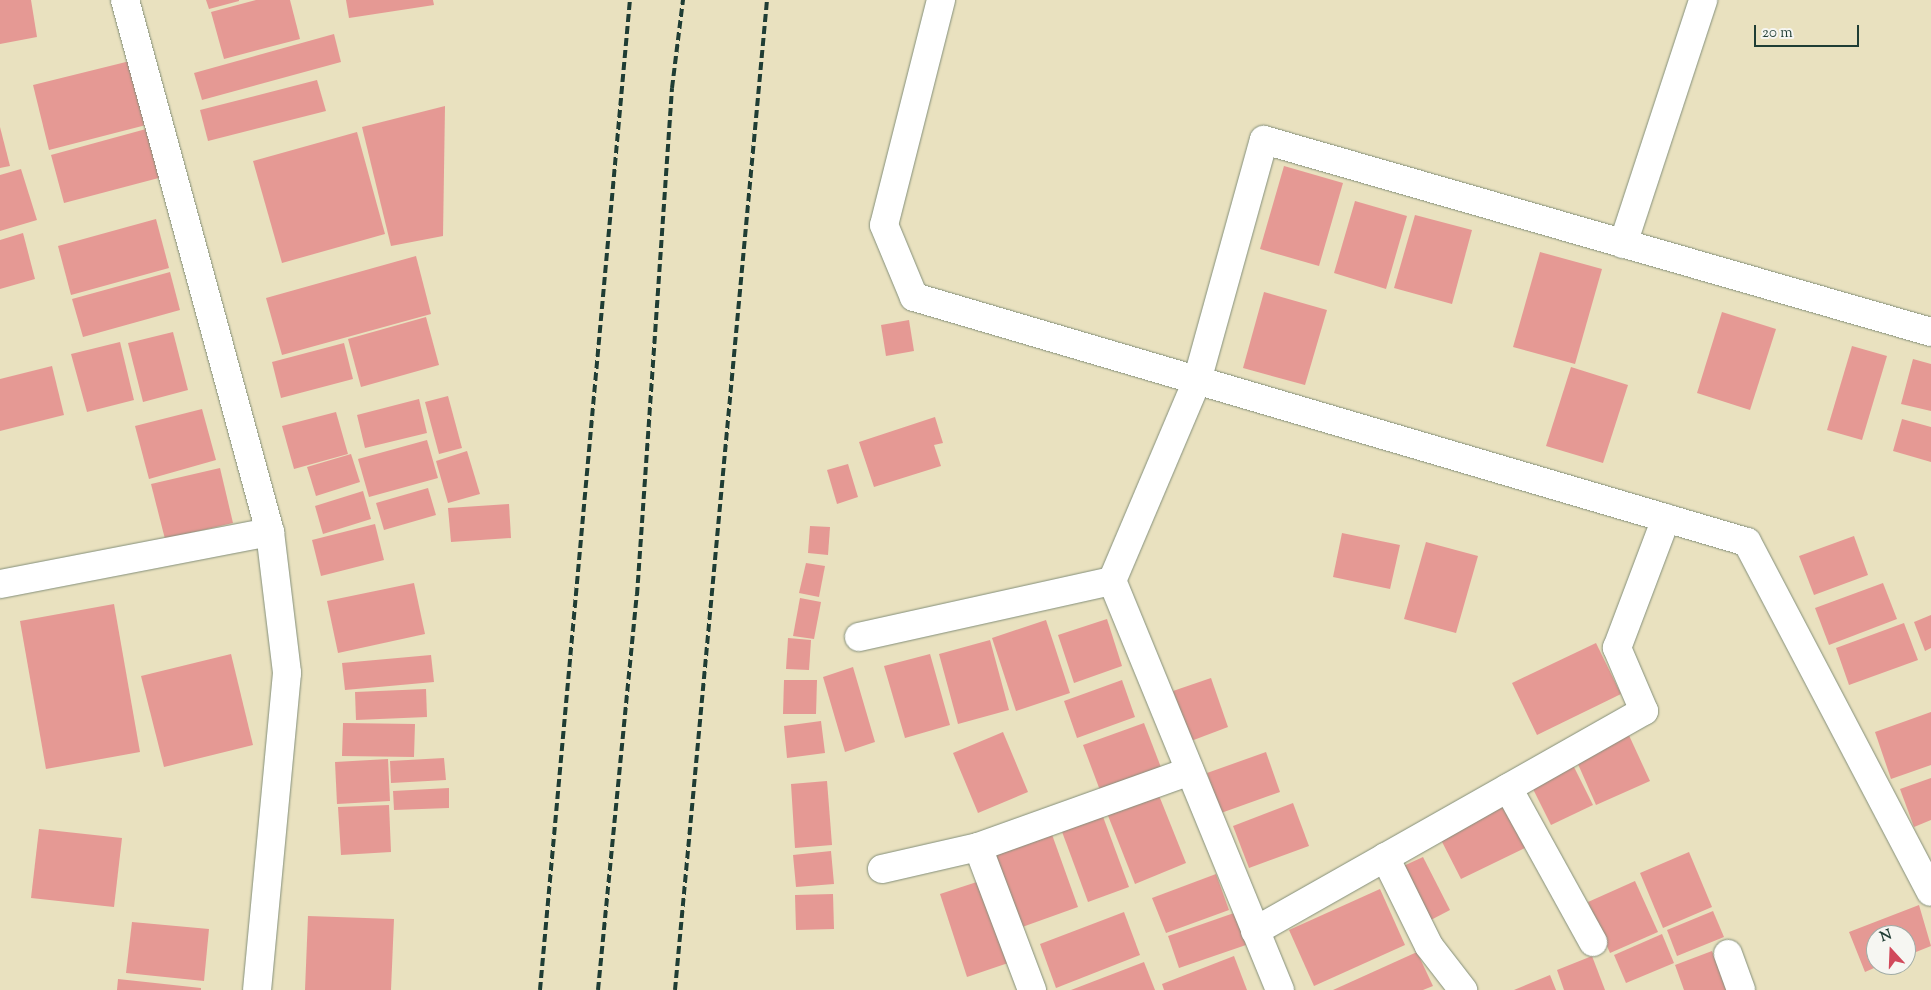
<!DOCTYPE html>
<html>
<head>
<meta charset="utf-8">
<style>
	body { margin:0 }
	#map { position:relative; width:1931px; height:990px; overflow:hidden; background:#e9e1bf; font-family:"Sorts Mill Goudy",serif }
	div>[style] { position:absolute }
	.building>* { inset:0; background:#e59994 }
	.roads { filter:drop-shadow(0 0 1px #848f7a) drop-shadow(0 0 1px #848f7a) }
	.minor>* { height:28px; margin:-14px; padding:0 14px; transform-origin:14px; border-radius:14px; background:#fff }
	.rail>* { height:4px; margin-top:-2px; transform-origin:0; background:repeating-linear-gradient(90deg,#1f3d34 0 8px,transparent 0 12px) }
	span { translate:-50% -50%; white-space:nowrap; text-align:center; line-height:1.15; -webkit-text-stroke:4px #f6f6f2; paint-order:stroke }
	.north { position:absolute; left:1866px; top:925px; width:50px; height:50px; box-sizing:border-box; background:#f6f6f2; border:1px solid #a0aca6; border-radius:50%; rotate:340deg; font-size:14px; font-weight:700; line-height:20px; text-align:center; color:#1f3d34 }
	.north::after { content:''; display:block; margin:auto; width:18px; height:22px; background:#d1495b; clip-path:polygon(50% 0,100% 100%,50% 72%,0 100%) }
	.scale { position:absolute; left:1754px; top:25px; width:105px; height:22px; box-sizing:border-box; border:2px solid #1f3d34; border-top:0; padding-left:6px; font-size:15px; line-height:18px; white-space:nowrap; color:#1f3d34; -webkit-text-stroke:4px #f6f6f2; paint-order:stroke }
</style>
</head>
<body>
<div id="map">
	<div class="building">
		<i style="clip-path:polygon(0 0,31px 0,37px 37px,0 44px)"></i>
		<i style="clip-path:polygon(206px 0,239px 0,239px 1px,209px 9px)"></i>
		<i style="clip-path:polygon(256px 0,290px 0,300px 39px,224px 59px,211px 12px)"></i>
		<i style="clip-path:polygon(346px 0,433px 0,434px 5px,349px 18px)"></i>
		<i style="clip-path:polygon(334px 34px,341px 62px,202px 100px,194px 73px)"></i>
		<i style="clip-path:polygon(130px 61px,146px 125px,49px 150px,33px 85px)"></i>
		<i style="clip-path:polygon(317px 80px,326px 111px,208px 141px,200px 110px)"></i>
		<i style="clip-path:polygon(445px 106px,443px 236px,391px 246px,362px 127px)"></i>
		<i style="clip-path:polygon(157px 126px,170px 175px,64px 203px,51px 155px)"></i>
		<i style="clip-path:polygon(0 127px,10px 166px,0 168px)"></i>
		<i style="clip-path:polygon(357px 132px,385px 234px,282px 263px,253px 161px)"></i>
		<i style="clip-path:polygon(1284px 166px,1343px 183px,1319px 266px,1260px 249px)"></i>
		<i style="clip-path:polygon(21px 169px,37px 220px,0 231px,0 175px)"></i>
		<i style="clip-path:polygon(1355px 201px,1407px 216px,1386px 289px,1334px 273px)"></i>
		<i style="clip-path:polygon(1415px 215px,1472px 230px,1452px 304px,1394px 288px)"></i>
		<i style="clip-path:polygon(156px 219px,169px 268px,71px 295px,58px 246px)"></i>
		<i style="clip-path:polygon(23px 233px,35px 279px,0 289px,0 240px)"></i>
		<i style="clip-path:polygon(1540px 252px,1602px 269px,1575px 364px,1513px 347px)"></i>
		<i style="clip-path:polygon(416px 256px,431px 314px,282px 355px,266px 298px)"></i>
		<i style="clip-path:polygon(170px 272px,180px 310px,83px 337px,72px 299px)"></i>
		<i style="clip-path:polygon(1264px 292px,1327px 310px,1305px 385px,1243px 368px)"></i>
		<i style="clip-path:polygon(1722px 312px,1776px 329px,1750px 410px,1697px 393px)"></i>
		<i style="clip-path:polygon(426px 317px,439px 365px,361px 387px,348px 339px)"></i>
		<i style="clip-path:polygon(909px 320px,914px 351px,886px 356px,881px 325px)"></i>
		<i style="clip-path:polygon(173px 332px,188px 390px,143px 402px,128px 343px)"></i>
		<i style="clip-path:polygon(120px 342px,134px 400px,87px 412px,71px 354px)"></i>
		<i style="clip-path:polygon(344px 343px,353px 379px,281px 398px,272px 362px)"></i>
		<i style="clip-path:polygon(1852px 346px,1887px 356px,1862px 440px,1827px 430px)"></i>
		<i style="clip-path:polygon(1913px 359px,1931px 364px,1931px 411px,1901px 404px)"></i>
		<i style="clip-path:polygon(52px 366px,64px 415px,0 431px,0 379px)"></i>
		<i style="clip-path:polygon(1571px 367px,1628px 385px,1603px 463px,1546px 446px)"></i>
		<i style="clip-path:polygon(448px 396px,462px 448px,439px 454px,425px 402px)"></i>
		<i style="clip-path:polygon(419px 399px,427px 433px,365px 448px,357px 415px)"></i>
		<i style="clip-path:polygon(202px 409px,216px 460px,149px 479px,135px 426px)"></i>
		<i style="clip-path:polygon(336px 412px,348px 454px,294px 469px,282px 426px)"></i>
		<i style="clip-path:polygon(935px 417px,943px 443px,934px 445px,941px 466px,874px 487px,859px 442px)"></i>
		<i style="clip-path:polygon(1902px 419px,1931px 427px,1931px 462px,1893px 451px)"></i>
		<i style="clip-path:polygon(427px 440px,438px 478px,369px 497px,358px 459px)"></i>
		<i style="clip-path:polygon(467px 451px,480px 494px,448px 503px,436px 461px)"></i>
		<i style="clip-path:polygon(351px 454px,360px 482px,316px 496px,307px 467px)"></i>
		<i style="clip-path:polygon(848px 464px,858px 497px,837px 504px,827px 470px)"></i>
		<i style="clip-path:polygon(220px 468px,233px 523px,165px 539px,151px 484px)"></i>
		<i style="clip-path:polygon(428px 488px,436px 515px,384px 530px,376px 503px)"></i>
		<i style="clip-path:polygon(363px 491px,371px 519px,323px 534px,315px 506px)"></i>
		<i style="clip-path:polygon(509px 504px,511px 538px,451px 542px,448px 508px)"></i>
		<i style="clip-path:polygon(375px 524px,384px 560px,321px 576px,312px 540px)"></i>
		<i style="clip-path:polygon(810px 526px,830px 527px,828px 555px,808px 553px)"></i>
		<i style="clip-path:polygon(1342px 533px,1400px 545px,1390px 589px,1333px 577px)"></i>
		<i style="clip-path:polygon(1854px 536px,1868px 575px,1814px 595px,1799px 556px)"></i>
		<i style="clip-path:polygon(1426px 542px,1478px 556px,1456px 633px,1404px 619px)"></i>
		<i style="clip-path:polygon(806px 563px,825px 566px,819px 597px,799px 593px)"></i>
		<i style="clip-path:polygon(414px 583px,425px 634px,338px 653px,327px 601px)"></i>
		<i style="clip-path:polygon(1883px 583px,1897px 619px,1829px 645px,1815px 608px)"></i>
		<i style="clip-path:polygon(800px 598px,821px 602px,814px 639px,793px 636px)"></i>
		<i style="clip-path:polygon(114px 604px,140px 752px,46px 769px,20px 621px)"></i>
		<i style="clip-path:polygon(1931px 615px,1931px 648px,1925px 651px,1914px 622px)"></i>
		<i style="clip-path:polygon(1107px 619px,1122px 666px,1074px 683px,1058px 635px)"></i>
		<i style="clip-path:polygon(1046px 620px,1070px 693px,1016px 711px,992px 638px)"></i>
		<i style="clip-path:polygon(1904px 623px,1918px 660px,1849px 685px,1836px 648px)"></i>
		<i style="clip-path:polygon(788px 638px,811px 640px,809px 670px,786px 669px)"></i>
		<i style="clip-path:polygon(990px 640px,1009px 710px,958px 724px,939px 654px)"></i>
		<i style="clip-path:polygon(1596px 643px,1621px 694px,1537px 735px,1512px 683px)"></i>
		<i style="clip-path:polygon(231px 654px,253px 745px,164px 767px,141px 676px)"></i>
		<i style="clip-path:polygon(930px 654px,950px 725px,905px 738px,884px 666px)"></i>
		<i style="clip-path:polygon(431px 655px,434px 682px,345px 690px,342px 663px)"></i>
		<i style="clip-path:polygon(853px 667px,875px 742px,845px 752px,823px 677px)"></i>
		<i style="clip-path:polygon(1211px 678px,1228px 727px,1191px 741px,1173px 691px)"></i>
		<i style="clip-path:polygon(784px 680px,817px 680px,816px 714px,783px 714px)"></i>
		<i style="clip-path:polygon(1122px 680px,1135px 717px,1077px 738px,1064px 701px)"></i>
		<i style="clip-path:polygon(426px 689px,427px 717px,356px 720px,355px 692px)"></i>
		<i style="clip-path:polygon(1931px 712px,1931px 765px,1891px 779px,1875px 732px)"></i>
		<i style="clip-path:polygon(821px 721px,825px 753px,787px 758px,784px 726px)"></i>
		<i style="clip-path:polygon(343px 723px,415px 724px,414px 757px,342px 756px)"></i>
		<i style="clip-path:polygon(1144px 723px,1162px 770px,1101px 793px,1083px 745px)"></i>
		<i style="clip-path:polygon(1627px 731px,1650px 781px,1596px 805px,1574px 755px)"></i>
		<i style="clip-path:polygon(1003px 732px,1028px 792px,978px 813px,953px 753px)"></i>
		<i style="clip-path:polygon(1266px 752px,1280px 792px,1221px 813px,1207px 773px)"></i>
		<i style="clip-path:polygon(444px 758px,446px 780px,391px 783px,390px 761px)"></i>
		<i style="clip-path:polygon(388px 759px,390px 801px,337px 804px,335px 762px)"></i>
		<i style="clip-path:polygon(1571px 761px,1593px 805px,1551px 825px,1529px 781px)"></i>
		<i style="clip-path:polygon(1931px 778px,1931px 820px,1914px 827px,1900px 789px)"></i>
		<i style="clip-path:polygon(827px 781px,832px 845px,795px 848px,791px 784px)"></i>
		<i style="clip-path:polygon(449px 788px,449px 808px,394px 810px,393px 791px)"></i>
		<i style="clip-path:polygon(1156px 788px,1186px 863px,1135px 884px,1105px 808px)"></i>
		<i style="clip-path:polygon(1503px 799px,1527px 847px,1461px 879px,1437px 832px)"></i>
		<i style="clip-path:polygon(1293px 803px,1309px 846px,1249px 868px,1233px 826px)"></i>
		<i style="clip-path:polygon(389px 805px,391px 852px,341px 855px,338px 807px)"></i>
		<i style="clip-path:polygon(1102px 814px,1129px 887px,1088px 902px,1061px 829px)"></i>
		<i style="clip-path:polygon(39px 829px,122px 838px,114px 907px,31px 898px)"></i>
		<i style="clip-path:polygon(1050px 829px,1078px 907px,1014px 930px,986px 853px)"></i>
		<i style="clip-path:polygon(831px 851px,834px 884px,796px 887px,793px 855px)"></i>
		<i style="clip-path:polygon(1689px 852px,1712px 907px,1663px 928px,1640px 873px)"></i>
		<i style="clip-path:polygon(1423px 857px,1450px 910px,1427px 922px,1399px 868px)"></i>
		<i style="clip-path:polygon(1216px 874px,1229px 910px,1166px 933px,1152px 898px)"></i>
		<i style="clip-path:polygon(986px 879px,1014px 961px,967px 977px,940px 894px)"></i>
		<i style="clip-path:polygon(1635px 881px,1658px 932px,1610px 953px,1588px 902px)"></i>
		<i style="clip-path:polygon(1380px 889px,1405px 945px,1314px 986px,1289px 930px)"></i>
		<i style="clip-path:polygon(833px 894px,834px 929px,796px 930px,795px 895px)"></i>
		<i style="clip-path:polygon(1919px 905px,1931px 946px,1906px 956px,1906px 935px,1876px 935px,1876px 965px,1881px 965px,1865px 972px,1849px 932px)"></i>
		<i style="clip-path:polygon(1713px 911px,1724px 937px,1677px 956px,1667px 930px)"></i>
		<i style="clip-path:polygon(1124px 912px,1140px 955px,1056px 988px,1040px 944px)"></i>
		<i style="clip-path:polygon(1234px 913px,1246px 945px,1179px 968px,1168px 936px)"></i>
		<i style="clip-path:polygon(308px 916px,394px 919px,391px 990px,305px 990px)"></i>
		<i style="clip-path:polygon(132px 922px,209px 929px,204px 981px,126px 973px)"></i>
		<i style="clip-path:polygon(1662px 934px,1674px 963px,1626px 983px,1614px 955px)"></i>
		<i style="clip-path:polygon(1712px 951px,1727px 990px,1684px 990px,1675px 965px)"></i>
		<i style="clip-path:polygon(1417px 952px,1433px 986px,1423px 990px,1333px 990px)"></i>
		<i style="clip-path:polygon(1234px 956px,1247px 990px,1164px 990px,1162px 984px)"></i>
		<i style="clip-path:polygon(1592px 956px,1605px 990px,1564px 990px,1557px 970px)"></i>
		<i style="clip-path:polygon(1144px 962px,1155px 990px,1071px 990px)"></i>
		<i style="clip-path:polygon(1550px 975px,1556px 990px,1514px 990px)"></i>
		<i style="clip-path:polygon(118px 979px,201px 988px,201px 990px,117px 990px)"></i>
	</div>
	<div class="roads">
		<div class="minor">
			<i style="left:125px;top:0;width:551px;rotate:74.75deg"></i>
			<i style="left:270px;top:532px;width:142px;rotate:83.1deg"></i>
			<i style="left:287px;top:673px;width:318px;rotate:95.4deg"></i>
			<i style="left:941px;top:0;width:232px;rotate:104.2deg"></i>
			<i style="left:884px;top:225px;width:78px;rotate:67.4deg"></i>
			<i style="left:914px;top:297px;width:868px;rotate:16.39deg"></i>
			<i style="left:1747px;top:542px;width:395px;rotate:62.3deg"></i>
			<i style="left:1623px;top:244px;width:257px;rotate:-71.8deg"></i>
			<i style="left:0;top:584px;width:275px;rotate:-10.9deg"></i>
			<i style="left:859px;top:637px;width:259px;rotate:-12.5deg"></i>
			<i style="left:1508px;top:788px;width:176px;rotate:61.1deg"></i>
			<i style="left:978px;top:847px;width:153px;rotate:69.3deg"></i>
			<i style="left:1385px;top:857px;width:99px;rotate:63.7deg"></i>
			<i style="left:1429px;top:946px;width:56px;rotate:52.3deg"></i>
			<i style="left:882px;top:869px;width:98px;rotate:-12.9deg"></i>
			<i style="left:978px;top:847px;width:225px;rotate:-19.7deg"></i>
			<i style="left:1255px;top:931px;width:447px;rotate:-29.5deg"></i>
			<i style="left:1644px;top:711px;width:69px;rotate:-113.2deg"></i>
			<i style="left:1617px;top:648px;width:139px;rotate:-69.3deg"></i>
			<i style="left:1728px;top:954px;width:38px;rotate:70deg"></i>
			<i style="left:1280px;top:990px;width:442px;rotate:-112.3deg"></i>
			<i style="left:1112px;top:581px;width:217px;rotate:-67deg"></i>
			<i style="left:1197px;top:381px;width:250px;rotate:-74.5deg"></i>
			<i style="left:1264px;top:140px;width:694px;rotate:16.06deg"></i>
		</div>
	</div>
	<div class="rail">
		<i style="left:540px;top:990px;width:994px;rotate:-84.81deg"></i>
		<i style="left:598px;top:990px;width:397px;rotate:-84.4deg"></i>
		<i style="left:637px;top:595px;width:508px;rotate:-86.05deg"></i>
		<i style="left:672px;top:88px;width:89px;rotate:-82.9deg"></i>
		<i style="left:675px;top:990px;width:994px;rotate:-84.69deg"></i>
	</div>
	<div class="north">N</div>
	<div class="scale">20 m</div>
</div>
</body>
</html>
